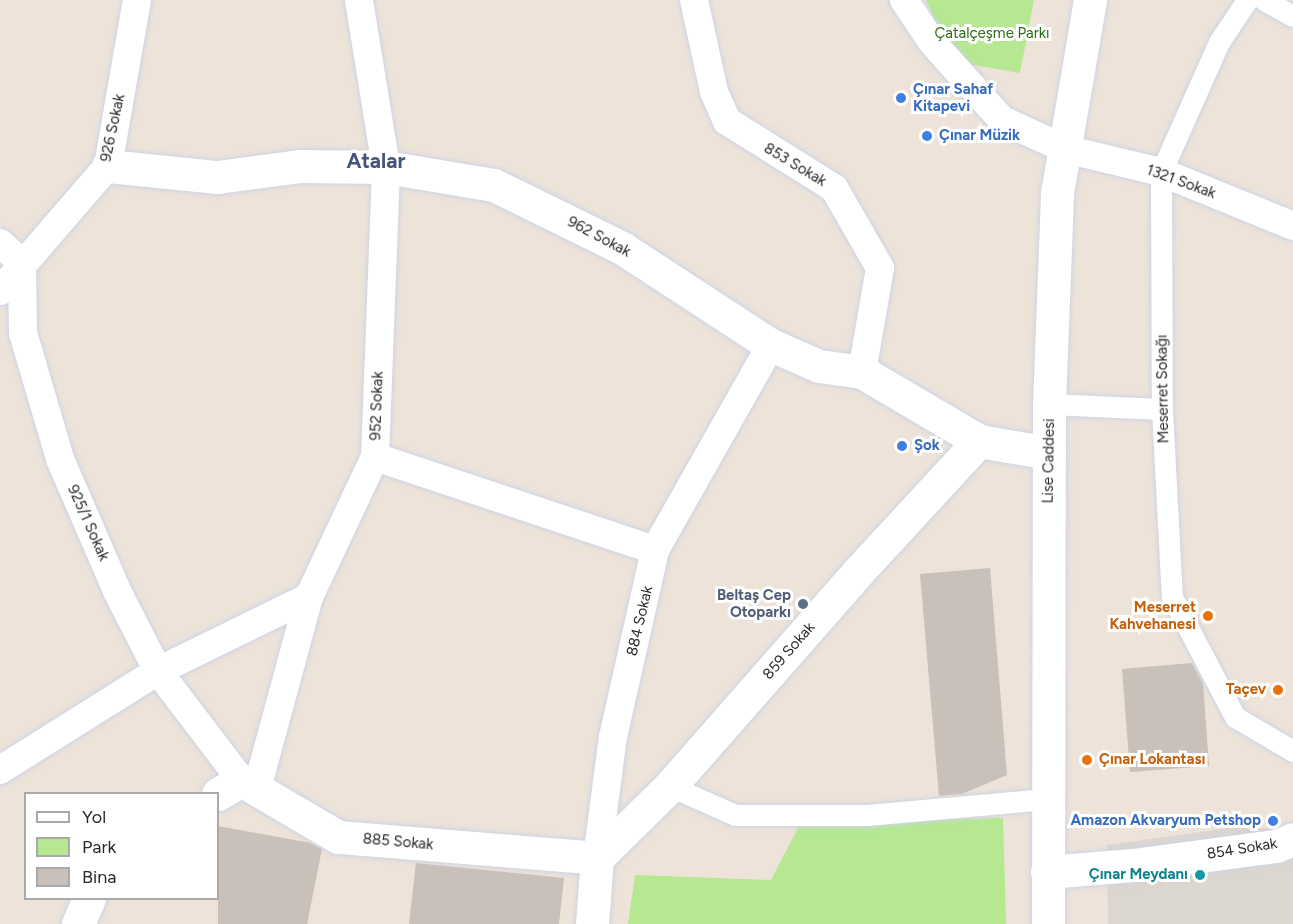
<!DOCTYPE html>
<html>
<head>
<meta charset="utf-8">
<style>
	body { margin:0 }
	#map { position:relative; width:1293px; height:924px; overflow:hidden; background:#ede3d9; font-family:Figtree,sans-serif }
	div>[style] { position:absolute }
	.green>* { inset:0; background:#b5e891 }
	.plaza>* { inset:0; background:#dcd6d0 }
	.building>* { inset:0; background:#c8c0b9 }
	.roads { filter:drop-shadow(0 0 2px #ced4e3) drop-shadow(0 0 2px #ced4e3) }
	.pedestrian>* { height:21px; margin:-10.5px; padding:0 10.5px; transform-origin:10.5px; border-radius:10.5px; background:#fff }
	.minor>* { height:28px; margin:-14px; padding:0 14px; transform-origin:14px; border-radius:14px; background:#fff }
	.secondary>* { height:33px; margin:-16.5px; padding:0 16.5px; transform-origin:16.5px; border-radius:16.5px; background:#fff }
	.dots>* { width:16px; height:16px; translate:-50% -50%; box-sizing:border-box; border:3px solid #fff; border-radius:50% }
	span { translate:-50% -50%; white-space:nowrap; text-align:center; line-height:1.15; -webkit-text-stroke:6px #fff; paint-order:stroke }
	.park-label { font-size:15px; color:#2d6b14 }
	.shop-label { font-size:15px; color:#366cbe; font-weight:700 }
	.left { translate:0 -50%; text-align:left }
	.right { translate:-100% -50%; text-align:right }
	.street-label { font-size:15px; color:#292929 }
	.service-label { font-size:15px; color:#4e5e75; font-weight:700 }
	.food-label { font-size:15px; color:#c56008; font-weight:700 }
	.culture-label { font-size:15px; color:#0d838f; font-weight:700 }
	.district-label { font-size:21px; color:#46547d; font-weight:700 }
	.legend { position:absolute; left:24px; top:792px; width:195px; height:108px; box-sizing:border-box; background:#fff; border:2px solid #a9a9a9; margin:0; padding:8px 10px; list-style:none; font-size:18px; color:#292929 }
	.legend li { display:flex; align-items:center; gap:12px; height:30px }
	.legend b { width:30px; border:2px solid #a9a9a9 }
</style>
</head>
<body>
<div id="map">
	<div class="green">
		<i style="clip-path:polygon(926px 0,1034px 0,1020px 73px,952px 61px)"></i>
		<i style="clip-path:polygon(1003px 818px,1006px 924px,628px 924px,635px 875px,771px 880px,801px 822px)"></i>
	</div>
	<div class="plaza">
		<i style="clip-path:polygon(1229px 828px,1293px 829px,1293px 924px,1108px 924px,1107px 845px)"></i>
	</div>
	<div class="building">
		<i style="clip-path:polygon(990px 568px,1007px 775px,962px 794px,939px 796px,920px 574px)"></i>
		<i style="clip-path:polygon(1192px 663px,1203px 683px,1209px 766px,1130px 772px,1122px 669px)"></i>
		<i style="clip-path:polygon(218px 826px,311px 843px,322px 849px,307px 924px,218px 924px)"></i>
		<i style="clip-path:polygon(416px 863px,564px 878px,559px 924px,409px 924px)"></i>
	</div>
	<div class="roads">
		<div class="pedestrian">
			<i style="left:1247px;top:0;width:50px;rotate:123.7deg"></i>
			<i style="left:1219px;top:42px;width:142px;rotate:114deg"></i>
			<i style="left:1161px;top:172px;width:237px;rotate:89.8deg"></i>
			<i style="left:1162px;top:409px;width:188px;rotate:87deg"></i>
			<i style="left:1172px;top:597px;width:136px;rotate:62.3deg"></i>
			<i style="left:1235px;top:717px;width:67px;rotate:30.4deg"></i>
			<i style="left:1264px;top:0;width:33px;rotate:29deg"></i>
			<i style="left:1049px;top:404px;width:113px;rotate:2.5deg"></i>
			<i style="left:670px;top:786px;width:71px;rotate:24deg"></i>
			<i style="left:735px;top:815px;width:132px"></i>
			<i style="left:867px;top:815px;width:180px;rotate:-5.1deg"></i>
		</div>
		<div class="minor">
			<i style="left:694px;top:0;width:94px;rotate:77.7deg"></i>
			<i style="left:714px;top:92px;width:32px;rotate:66deg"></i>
			<i style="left:727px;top:121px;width:126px;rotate:32.1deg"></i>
			<i style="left:834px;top:188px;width:92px;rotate:60.1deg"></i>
			<i style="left:880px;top:268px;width:106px;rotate:99.8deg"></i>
			<i style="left:904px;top:0;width:50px;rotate:56.3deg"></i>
			<i style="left:932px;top:42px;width:105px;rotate:48.1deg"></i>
			<i style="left:1002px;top:120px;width:69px;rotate:24.7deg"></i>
			<i style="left:1065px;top:149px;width:99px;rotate:13.5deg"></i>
			<i style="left:1161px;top:172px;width:143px;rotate:22.2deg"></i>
			<i style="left:0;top:243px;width:30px;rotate:42deg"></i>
			<i style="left:22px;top:263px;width:70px;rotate:89.2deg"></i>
			<i style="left:23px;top:333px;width:131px;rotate:73.6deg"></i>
			<i style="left:60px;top:459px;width:144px;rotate:66.6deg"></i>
			<i style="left:117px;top:591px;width:90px;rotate:62.9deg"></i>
			<i style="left:158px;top:671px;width:137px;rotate:52.7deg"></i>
			<i style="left:0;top:291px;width:165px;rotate:-49.2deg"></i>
			<i style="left:108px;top:166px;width:169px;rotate:-80.1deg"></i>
			<i style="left:375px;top:457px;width:295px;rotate:18.4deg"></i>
			<i style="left:0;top:770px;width:186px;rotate:-32.1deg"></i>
			<i style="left:158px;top:671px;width:168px;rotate:-26.1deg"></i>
			<i style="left:256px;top:792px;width:202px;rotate:-74.8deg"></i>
			<i style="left:309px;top:597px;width:155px;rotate:-64.8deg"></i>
			<i style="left:375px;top:457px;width:290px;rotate:-87.8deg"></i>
			<i style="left:386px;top:167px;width:169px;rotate:-99.2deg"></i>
			<i style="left:597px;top:858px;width:122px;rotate:-82.5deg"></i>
			<i style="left:613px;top:737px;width:192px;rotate:-77.3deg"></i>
			<i style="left:655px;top:550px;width:236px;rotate:-60.5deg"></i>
		</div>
		<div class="secondary">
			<i style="left:108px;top:166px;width:110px;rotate:5.8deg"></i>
			<i style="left:217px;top:177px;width:83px;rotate:-7.6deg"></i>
			<i style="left:299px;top:166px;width:87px;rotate:0.7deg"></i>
			<i style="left:386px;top:167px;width:109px;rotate:9.5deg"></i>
			<i style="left:494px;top:185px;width:143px;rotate:26.2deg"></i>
			<i style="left:622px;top:248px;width:178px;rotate:33.1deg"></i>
			<i style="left:771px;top:345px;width:52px;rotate:23.6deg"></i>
			<i style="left:819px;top:366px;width:43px;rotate:7.9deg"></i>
			<i style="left:862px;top:372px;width:136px;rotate:30.5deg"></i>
			<i style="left:979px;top:441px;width:71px;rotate:9.7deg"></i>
			<i style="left:218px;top:794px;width:27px;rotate:-31deg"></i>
			<i style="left:241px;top:780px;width:113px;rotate:30.4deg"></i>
			<i style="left:338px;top:837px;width:260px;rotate:4.6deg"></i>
			<i style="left:597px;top:858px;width:103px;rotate:-44.6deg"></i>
			<i style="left:670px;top:786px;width:283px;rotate:-48.7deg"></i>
			<i style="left:857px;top:573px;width:180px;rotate:-47.3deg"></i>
			<i style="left:1047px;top:872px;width:86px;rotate:-4.7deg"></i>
			<i style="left:1133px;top:865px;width:144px;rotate:-7.6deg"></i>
			<i style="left:1276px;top:846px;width:18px;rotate:-22deg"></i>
			<i style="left:78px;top:924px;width:28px;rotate:-67deg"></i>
			<i style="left:592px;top:924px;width:66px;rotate:-85.7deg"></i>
			<i style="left:1048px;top:924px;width:520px;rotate:-89.89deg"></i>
			<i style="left:1049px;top:404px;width:211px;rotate:-87.8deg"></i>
			<i style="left:1057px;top:193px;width:196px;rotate:-80.3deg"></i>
		</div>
	</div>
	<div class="dots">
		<i style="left:901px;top:98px;background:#3f7fe0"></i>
		<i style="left:927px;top:136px;background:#3f7fe0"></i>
		<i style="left:902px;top:446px;background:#3f7fe0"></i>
		<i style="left:803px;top:604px;background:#5c6f8a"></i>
		<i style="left:1208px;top:616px;background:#e8710a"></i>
		<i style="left:1278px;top:690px;background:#e8710a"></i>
		<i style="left:1087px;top:760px;background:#e8710a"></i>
		<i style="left:1273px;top:821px;background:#3f7fe0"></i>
		<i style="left:1200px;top:875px;background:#0f9aa8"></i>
	</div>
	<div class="park-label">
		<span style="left:992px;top:34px">Çatalçeşme Parkı</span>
	</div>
	<div class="shop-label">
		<span class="left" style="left:913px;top:98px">Çınar Sahaf<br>Kitapevi</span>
		<span class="left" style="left:939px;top:136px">Çınar Müzik</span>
		<span class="left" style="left:914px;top:446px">Şok</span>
		<span class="right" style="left:1261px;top:821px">Amazon Akvaryum Petshop</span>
	</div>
	<div class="street-label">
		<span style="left:113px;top:128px;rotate:-78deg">926 Sokak</span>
		<span style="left:795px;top:165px;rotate:31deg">853 Sokak</span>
		<span style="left:1181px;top:182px;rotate:20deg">1321 Sokak</span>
		<span style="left:599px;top:237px;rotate:28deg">962 Sokak</span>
		<span style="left:1163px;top:389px;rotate:-91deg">Meserret Sokağı</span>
		<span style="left:377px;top:406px;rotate:-88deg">952 Sokak</span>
		<span style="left:1049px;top:461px;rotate:-89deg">Lise Caddesi</span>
		<span style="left:88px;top:523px;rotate:66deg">925/1 Sokak</span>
		<span style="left:640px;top:621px;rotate:-77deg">884 Sokak</span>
		<span style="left:789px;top:651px;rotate:-49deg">859 Sokak</span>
		<span style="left:398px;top:842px;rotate:5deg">885 Sokak</span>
		<span style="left:1242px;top:849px;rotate:-9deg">854 Sokak</span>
	</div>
	<div class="service-label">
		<span class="right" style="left:791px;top:604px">Beltaş Cep<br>Otoparkı</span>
	</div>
	<div class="food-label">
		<span class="right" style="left:1196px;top:616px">Meserret<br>Kahvehanesi</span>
		<span class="right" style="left:1266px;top:690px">Taçev</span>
		<span class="left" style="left:1099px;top:760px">Çınar Lokantası</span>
	</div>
	<div class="culture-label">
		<span class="right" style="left:1188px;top:875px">Çınar Meydanı</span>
	</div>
	<div class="district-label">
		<span style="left:376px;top:161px">Atalar</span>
	</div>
	<ul class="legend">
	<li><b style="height:8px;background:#fff"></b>Yol</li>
	<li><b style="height:16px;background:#b5e891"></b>Park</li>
	<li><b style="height:16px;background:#c8c0b9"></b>Bina</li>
	</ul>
</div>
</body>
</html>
